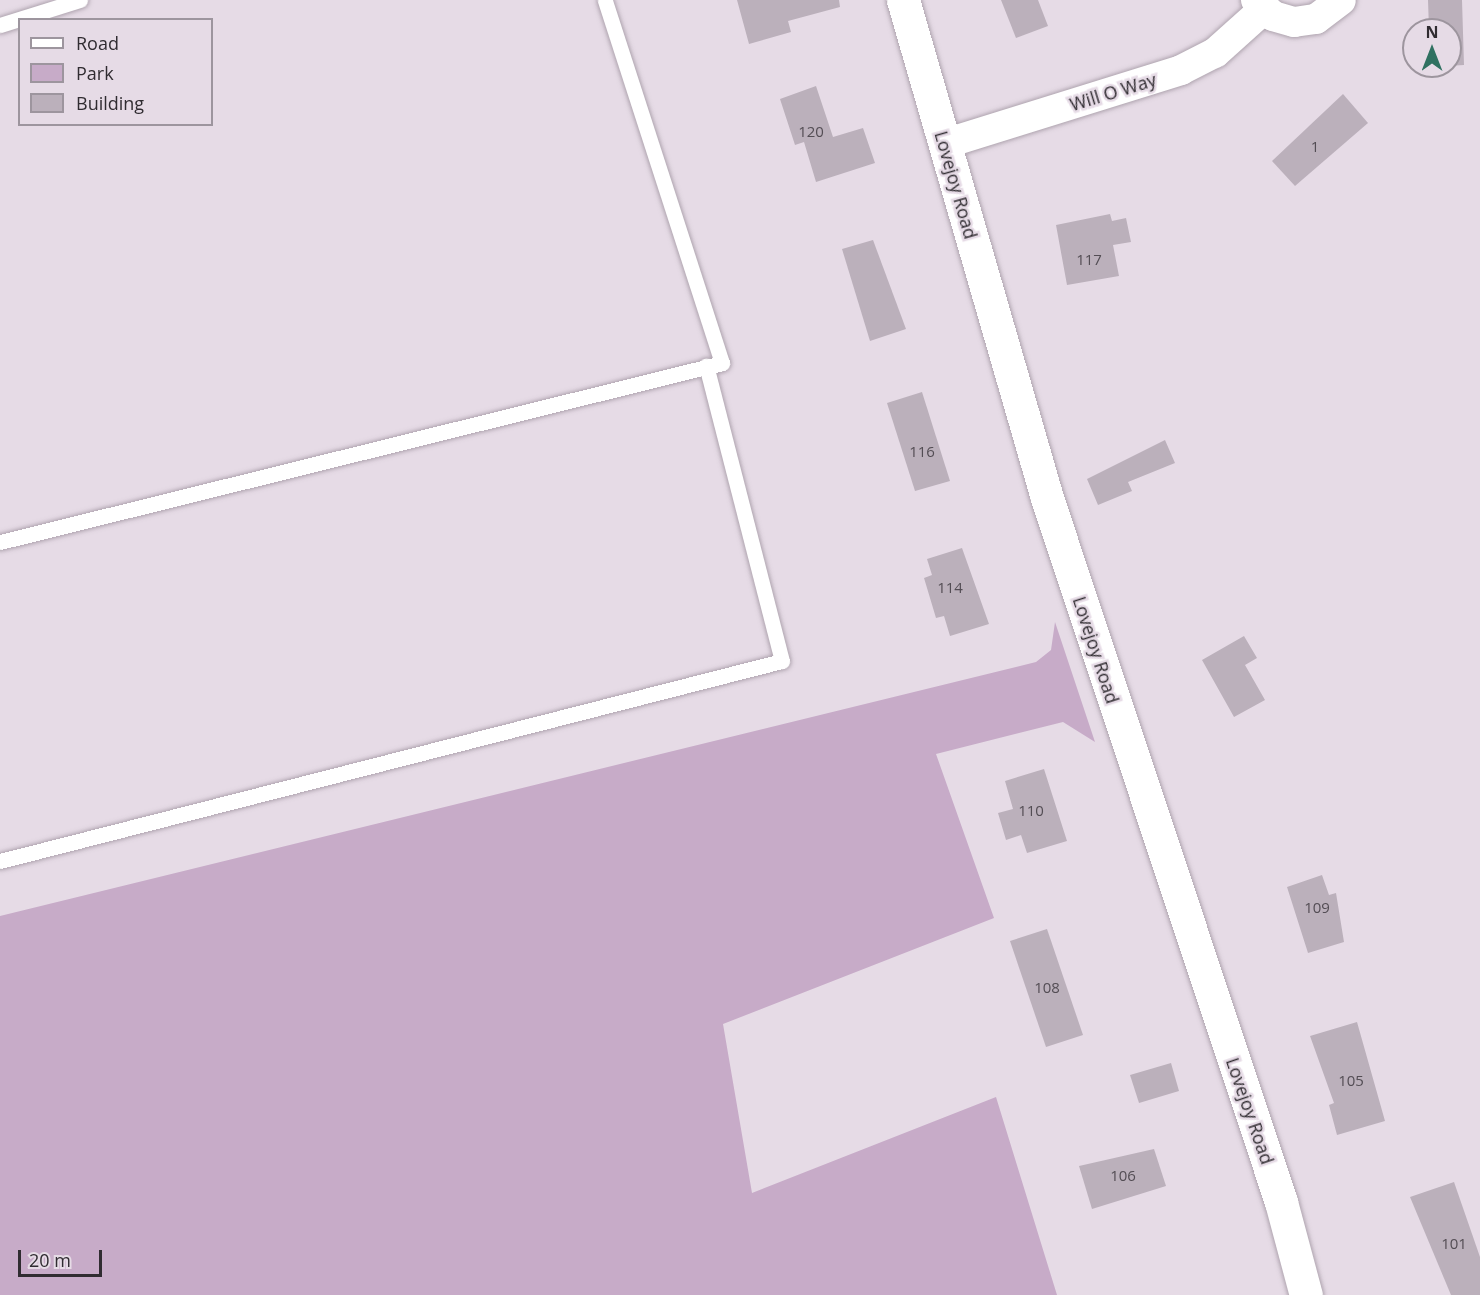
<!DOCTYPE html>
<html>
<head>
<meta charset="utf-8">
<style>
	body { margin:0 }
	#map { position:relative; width:1480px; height:1295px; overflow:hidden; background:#e6dbe6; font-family:"Open Sans",sans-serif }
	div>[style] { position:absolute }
	.green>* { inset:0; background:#c7abc8 }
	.building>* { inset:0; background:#bbb0bb }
	.roads { filter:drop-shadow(0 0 2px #afa4af) drop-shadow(0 0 2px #afa4af) }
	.service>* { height:15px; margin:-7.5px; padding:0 7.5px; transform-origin:7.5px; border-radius:7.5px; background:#fff }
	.minor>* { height:30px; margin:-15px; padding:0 15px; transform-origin:15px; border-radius:15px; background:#fff }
	.secondary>* { height:33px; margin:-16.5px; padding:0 16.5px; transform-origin:16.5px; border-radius:16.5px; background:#fff }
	span { translate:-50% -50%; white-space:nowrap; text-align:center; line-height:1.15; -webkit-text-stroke:5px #e6dbe6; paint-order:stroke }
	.number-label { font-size:15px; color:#534d54 }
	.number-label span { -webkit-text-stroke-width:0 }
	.street-label { font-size:18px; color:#302c31 }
	.legend { position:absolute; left:18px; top:18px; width:195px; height:108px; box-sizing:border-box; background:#e6dbe6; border:2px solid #9d959e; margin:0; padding:8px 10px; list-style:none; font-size:18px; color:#302c31 }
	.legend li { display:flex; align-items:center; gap:12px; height:30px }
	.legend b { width:30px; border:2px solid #9d959e }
	.north { position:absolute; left:1402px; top:18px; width:60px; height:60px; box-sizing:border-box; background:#e6dbe6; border:2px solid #9d959e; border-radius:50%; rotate:0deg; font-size:16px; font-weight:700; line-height:24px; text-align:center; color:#302c31 }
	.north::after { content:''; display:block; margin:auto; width:21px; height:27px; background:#307161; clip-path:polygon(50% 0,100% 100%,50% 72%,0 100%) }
	.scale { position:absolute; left:18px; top:1250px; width:84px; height:27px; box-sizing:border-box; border:3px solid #302c31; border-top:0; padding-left:8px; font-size:18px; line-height:21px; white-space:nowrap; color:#302c31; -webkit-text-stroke:4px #e6dbe6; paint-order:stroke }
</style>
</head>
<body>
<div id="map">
	<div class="green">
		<i style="clip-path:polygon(1055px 622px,1095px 742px,1063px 722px,936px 754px,994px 918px,723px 1024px,752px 1193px,996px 1097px,1057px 1295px,0 1295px,0 916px,1036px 662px,1051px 650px)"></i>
	</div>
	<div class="building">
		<i style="clip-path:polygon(737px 0,839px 0,840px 7px,788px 21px,791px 32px,749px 44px)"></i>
		<i style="clip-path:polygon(1001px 0,1038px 0,1048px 26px,1016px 38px)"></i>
		<i style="clip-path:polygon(1428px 0,1462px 0,1464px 65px,1430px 67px,1450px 66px,1450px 30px,1429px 30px)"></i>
		<i style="clip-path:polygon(816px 86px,833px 137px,863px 128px,875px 163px,816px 182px,804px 142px,795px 145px,780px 99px)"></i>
		<i style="clip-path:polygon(1343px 94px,1368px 123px,1295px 186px,1272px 161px)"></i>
		<i style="clip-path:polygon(1110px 214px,1112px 221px,1126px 218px,1131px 242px,1113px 245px,1119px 276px,1067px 285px,1056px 225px)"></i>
		<i style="clip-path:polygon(873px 240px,906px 329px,870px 341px,842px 249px)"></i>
		<i style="clip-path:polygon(922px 392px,950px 481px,915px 491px,887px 403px)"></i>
		<i style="clip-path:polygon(1165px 440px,1175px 463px,1128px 482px,1132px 491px,1098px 505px,1087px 479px)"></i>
		<i style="clip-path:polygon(962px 548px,989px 624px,950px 636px,944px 616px,936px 618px,924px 578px,932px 575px,927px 559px)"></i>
		<i style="clip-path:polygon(1244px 636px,1257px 658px,1245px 665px,1265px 700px,1234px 717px,1202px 660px)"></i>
		<i style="clip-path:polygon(1044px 769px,1067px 841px,1027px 853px,1021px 835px,1006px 840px,998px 813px,1013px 809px,1005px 781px)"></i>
		<i style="clip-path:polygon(1322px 875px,1329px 895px,1336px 893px,1344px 942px,1308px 953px,1287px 887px)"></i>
		<i style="clip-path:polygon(1047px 929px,1083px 1035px,1046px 1047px,1010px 941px)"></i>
		<i style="clip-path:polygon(1357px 1022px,1385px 1121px,1337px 1135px,1329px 1105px,1334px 1103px,1310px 1036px)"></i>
		<i style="clip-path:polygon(1171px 1063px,1179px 1091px,1139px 1103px,1130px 1075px)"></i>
		<i style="clip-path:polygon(1154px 1149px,1166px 1186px,1092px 1209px,1079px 1166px)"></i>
		<i style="clip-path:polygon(1454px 1182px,1480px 1257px,1480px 1295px,1451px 1295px,1410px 1197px)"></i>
	</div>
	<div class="roads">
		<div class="service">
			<i style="left:0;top:25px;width:84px;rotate:-17.4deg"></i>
			<i style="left:0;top:542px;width:744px;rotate:-13.92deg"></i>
			<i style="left:722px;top:363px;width:381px;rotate:-107.9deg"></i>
			<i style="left:0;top:861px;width:807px;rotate:-14.35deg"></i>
			<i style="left:782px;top:661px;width:305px;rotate:-104.4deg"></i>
		</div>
		<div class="minor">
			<i style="left:1256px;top:0;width:23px;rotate:43deg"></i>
			<i style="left:1273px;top:16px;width:22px;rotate:16deg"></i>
			<i style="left:1294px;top:22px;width:22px;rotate:-8deg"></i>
			<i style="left:1316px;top:19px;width:31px;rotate:-37deg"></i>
			<i style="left:944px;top:144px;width:248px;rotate:-17.3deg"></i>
			<i style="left:1181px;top:70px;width:38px;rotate:-27deg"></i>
			<i style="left:1215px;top:53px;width:66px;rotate:-41.9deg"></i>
		</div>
		<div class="secondary">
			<i style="left:903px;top:0;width:518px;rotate:73.87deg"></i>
			<i style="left:1047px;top:498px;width:742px;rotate:71.61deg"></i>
			<i style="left:1281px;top:1202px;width:96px;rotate:75deg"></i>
		</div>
	</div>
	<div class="number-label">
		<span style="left:811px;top:132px">120</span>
		<span style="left:1315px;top:147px">1</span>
		<span style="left:1089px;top:260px">117</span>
		<span style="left:922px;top:452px">116</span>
		<span style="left:950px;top:588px">114</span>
		<span style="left:1031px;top:811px">110</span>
		<span style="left:1317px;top:908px">109</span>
		<span style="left:1047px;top:988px">108</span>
		<span style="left:1351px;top:1081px">105</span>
		<span style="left:1123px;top:1176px">106</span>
		<span style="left:1454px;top:1244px">101</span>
	</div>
	<div class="street-label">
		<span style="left:1113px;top:92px;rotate:-17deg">Will O Way</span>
		<span style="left:956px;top:185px;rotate:74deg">Lovejoy Road</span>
		<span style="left:1096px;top:650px;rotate:72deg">Lovejoy Road</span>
		<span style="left:1250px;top:1111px;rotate:71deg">Lovejoy Road</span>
	</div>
	<ul class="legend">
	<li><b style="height:8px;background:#fff"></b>Road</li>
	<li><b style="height:16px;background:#c7abc8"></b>Park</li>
	<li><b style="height:16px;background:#bbb0bb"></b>Building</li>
	</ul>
	<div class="north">N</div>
	<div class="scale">20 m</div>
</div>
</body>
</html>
